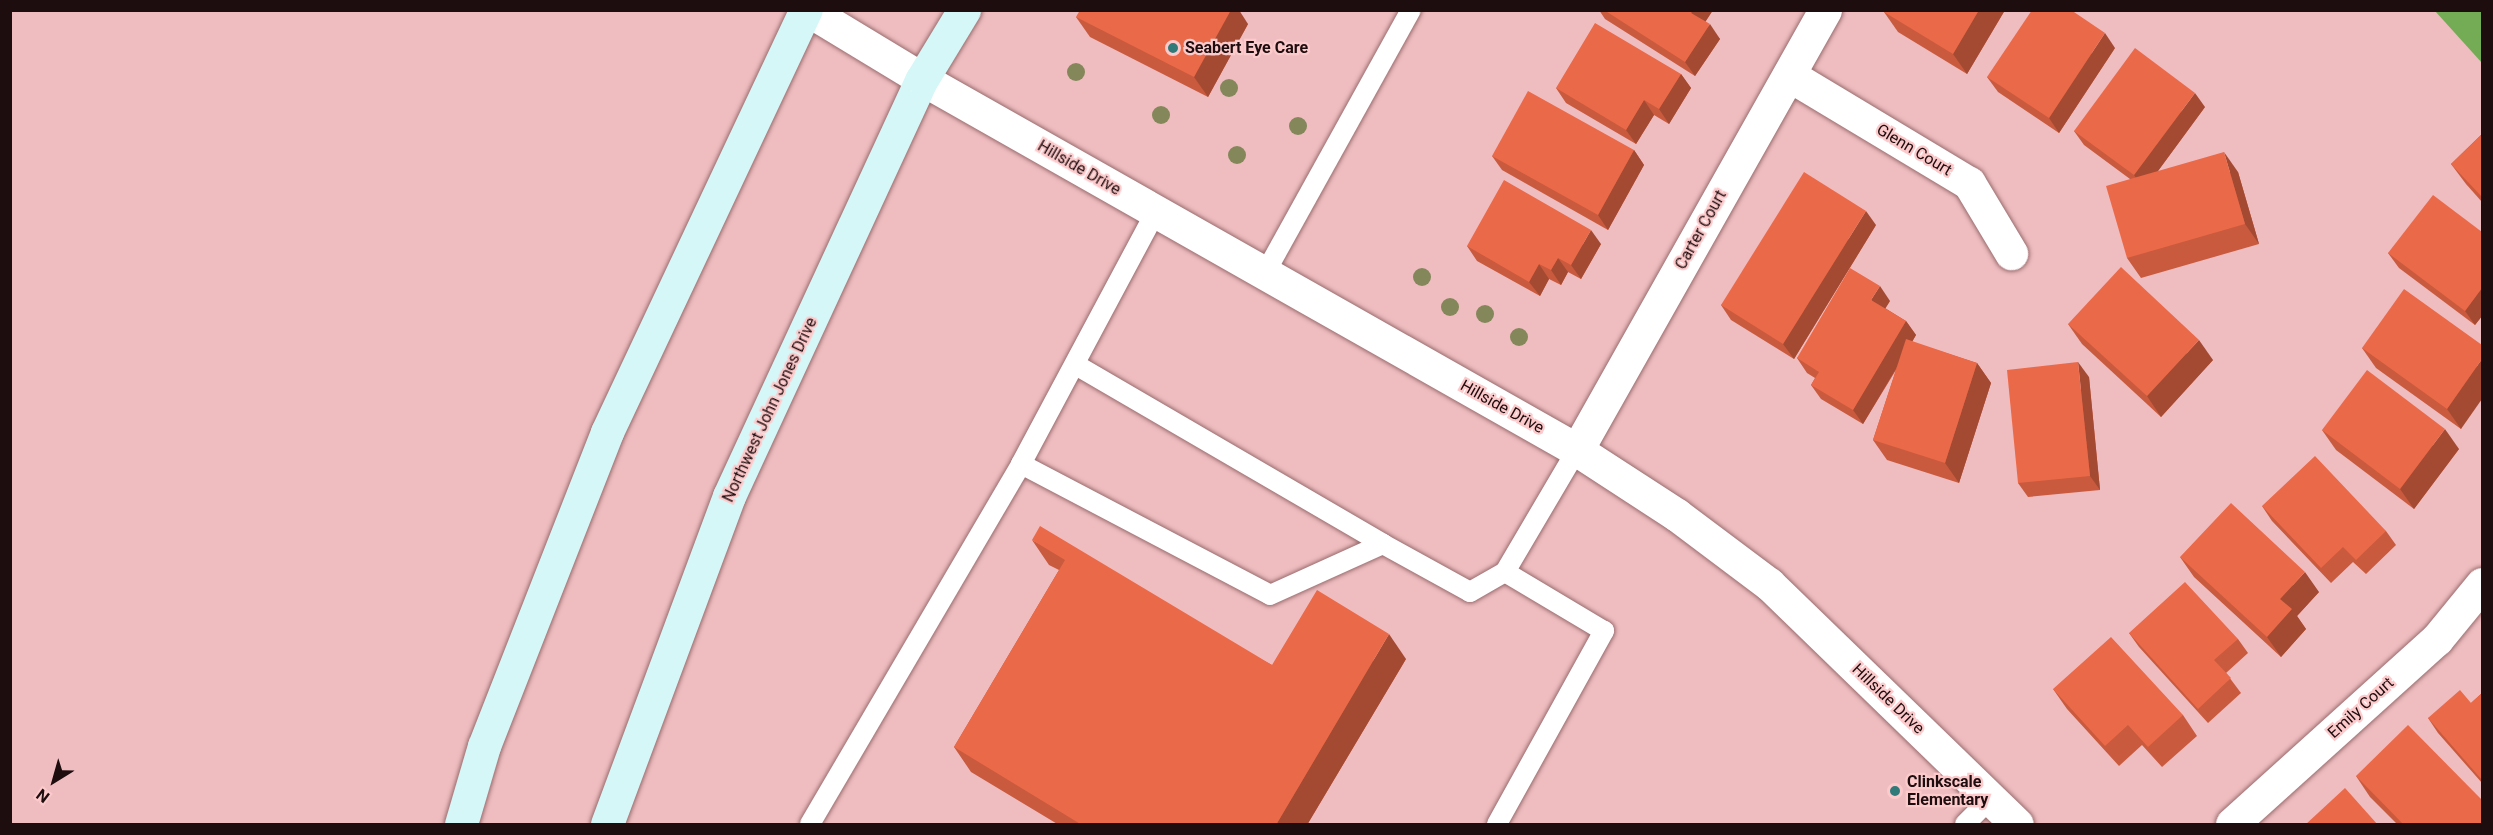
<!DOCTYPE html>
<html>
<head>
<meta charset="utf-8">
<style>
	body { margin:0 }
	#map { position:relative; width:2493px; height:835px; overflow:hidden; background:#efbdc0; font-family:Roboto,sans-serif }
	div>[style] { position:absolute }
	.green>* { inset:0; background:#74ac55 }
	.roads { filter:drop-shadow(0 0 2px #996c6e) drop-shadow(0 0 2px #996c6e) }
	.service>* { height:20px; margin:-10px; padding:0 10px; transform-origin:10px; border-radius:10px; background:#fff }
	.minor>* { height:33px; margin:-16.5px; padding:0 16.5px; transform-origin:16.5px; border-radius:16.5px; background:#fff }
	.tertiary>* { height:33px; margin:-16.5px; padding:0 16.5px; transform-origin:16.5px; border-radius:16.5px; background:#fff }
	.secondary>* { height:33px; margin:-16.5px; padding:0 16.5px; transform-origin:16.5px; border-radius:16.5px; background:#d6f7f7 }
	.trees>* { width:18px; height:18px; margin:-9px; border-radius:50%; background:#84875a }
	.wall>* { inset:0; background:#c95a3e }
	.shaded-wall>* { inset:0; background:#a44a32 }
	.building>* { inset:0; background:#ea6948 }
	.dots>* { width:16px; height:16px; translate:-50% -50%; box-sizing:border-box; border:3px solid #fdcacc; border-radius:50% }
	span { translate:-50% -50%; white-space:nowrap; text-align:center; line-height:1.15; -webkit-text-stroke:4.5px #fdcacc; paint-order:stroke }
	.poi-label { font-size:16px; color:#1e0d0e; font-weight:700 }
	.left { translate:0 -50%; text-align:left }
	.street-label { font-size:16px; color:#1e0d0e }
	.frame { position:absolute; inset:0; border:12px solid #1e0d0e; pointer-events:none }
	.north { position:absolute; left:24px; top:751px; width:60px; height:60px; -webkit-text-stroke:4px #fdcacc; paint-order:stroke; rotate:217deg; font-size:16px; font-weight:700; line-height:24px; text-align:center; color:#1e0d0e }
	.north::after { content:''; display:block; margin:auto; width:21px; height:27px; background:#1e0d0e; clip-path:polygon(50% 0,100% 100%,50% 72%,0 100%) }
</style>
</head>
<body>
<div id="map">
	<div class="green">
		<i style="clip-path:polygon(2435px 11px,2482px 11px,2482px 63px)"></i>
	</div>
	<div class="roads">
		<div class="service">
			<i style="left:1264px;top:275px;width:303px;rotate:-61deg"></i>
			<i style="left:1076px;top:365px;width:355px;rotate:30.2deg"></i>
			<i style="left:1021px;top:464px;width:281px;rotate:27.7deg"></i>
			<i style="left:1270px;top:595px;width:124px;rotate:-24.3deg"></i>
			<i style="left:1383px;top:544px;width:99px;rotate:28.9deg"></i>
			<i style="left:1470px;top:592px;width:40px;rotate:-29.7deg"></i>
			<i style="left:1505px;top:572px;width:142px;rotate:-59.5deg"></i>
			<i style="left:810px;top:824px;width:417px;rotate:-59.6deg"></i>
			<i style="left:1021px;top:464px;width:285px;rotate:-61.9deg"></i>
			<i style="left:1497px;top:824px;width:221px;rotate:-61deg"></i>
			<i style="left:1604px;top:631px;width:115px;rotate:-149.2deg"></i>
			<i style="left:1965px;top:824px;width:37px;rotate:-45deg"></i>
		</div>
		<div class="minor">
			<i style="left:1789px;top:75px;width:210px;rotate:31deg"></i>
			<i style="left:1969px;top:183px;width:82px;rotate:59deg"></i>
			<i style="left:922px;top:79px;width:753px;rotate:29.53deg"></i>
			<i style="left:1577px;top:450px;width:119px;rotate:33deg"></i>
			<i style="left:1677px;top:515px;width:115px;rotate:36.9deg"></i>
			<i style="left:1769px;top:584px;width:345px;rotate:44.1deg"></i>
			<i style="left:1577px;top:450px;width:505px;rotate:-60.59deg"></i>
			<i style="left:2232px;top:824px;width:276px;rotate:-42.1deg"></i>
			<i style="left:2437px;top:639px;width:71px;rotate:-50.7deg"></i>
		</div>
		<div class="tertiary">
			<i style="left:808px;top:10px;width:133px;rotate:31.2deg"></i>
		</div>
		<div class="secondary">
			<i style="left:461px;top:824px;width:81px;rotate:-73.6deg"></i>
			<i style="left:484px;top:746px;width:337px;rotate:-68.6deg"></i>
			<i style="left:607px;top:432px;width:467px;rotate:-64.8deg"></i>
			<i style="left:607px;top:824px;width:350px;rotate:-69.6deg"></i>
			<i style="left:729px;top:496px;width:459px;rotate:-65.2deg"></i>
			<i style="left:922px;top:79px;width:81px;rotate:-58.7deg"></i>
		</div>
	</div>
	<div class="trees">
		<i style="left:1076px;top:72px"></i>
		<i style="left:1229px;top:88px"></i>
		<i style="left:1161px;top:115px"></i>
		<i style="left:1298px;top:126px"></i>
		<i style="left:1237px;top:155px"></i>
		<i style="left:1422px;top:277px"></i>
		<i style="left:1450px;top:307px"></i>
		<i style="left:1485px;top:314px"></i>
		<i style="left:1519px;top:337px"></i>
	</div>
	<div class="wall">
		<i style="clip-path:polygon(1599px 10px,1713px 10px,1705px 22px,1720px 39px,1695px 76px,1605px 19px)"></i>
		<i style="clip-path:polygon(2005px 10px,1967px 74px,1898px 32px,1884px 12px)"></i>
		<i style="clip-path:polygon(1076px 17px,1248px 24px,1208px 97px,1090px 37px)"></i>
		<i style="clip-path:polygon(2115px 48px,2059px 133px,1998px 92px,1987px 77px)"></i>
		<i style="clip-path:polygon(1681px 74px,1691px 88px,1669px 124px,1654px 115px,1636px 144px,1566px 103px,1556px 88px)"></i>
		<i style="clip-path:polygon(2205px 107px,2158px 171px,2238px 172px,2259px 244px,2141px 278px,2127px 258px,2130px 179px,2084px 145px,2074px 131px)"></i>
		<i style="clip-path:polygon(2482px 134px,2482px 202px,2466px 184px,2451px 164px)"></i>
		<i style="clip-path:polygon(1634px 150px,1644px 165px,1608px 230px,1502px 170px,1492px 156px)"></i>
		<i style="clip-path:polygon(1876px 225px,1794px 359px,1731px 320px,1721px 305px)"></i>
		<i style="clip-path:polygon(2482px 232px,2482px 316px,2475px 325px,2399px 268px,2388px 253px)"></i>
		<i style="clip-path:polygon(1601px 244px,1581px 279px,1568px 272px,1561px 285px,1549px 279px,1540px 296px,1477px 261px,1467px 246px)"></i>
		<i style="clip-path:polygon(1890px 301px,1885px 308px,1906px 321px,1916px 335px,1912px 342px,1977px 363px,1991px 383px,1959px 483px,1887px 460px,1873px 440px,1896px 370px,1863px 424px,1821px 399px,1811px 385px,1815px 378px,1807px 373px,1797px 358px)"></i>
		<i style="clip-path:polygon(2068px 324px,2213px 360px,2161px 417px,2082px 344px)"></i>
		<i style="clip-path:polygon(2482px 345px,2461px 429px,2376px 368px,2362px 348px)"></i>
		<i style="clip-path:polygon(2089px 377px,2100px 490px,2028px 497px,2018px 483px)"></i>
		<i style="clip-path:polygon(2322px 430px,2459px 449px,2414px 509px,2336px 450px)"></i>
		<i style="clip-path:polygon(2262px 506px,2386px 531px,2396px 545px,2366px 574px,2353px 562px,2331px 583px,2272px 521px)"></i>
		<i style="clip-path:polygon(1032px 540px,1272px 665px,1406px 659px,1307px 825px,1059px 825px,971px 772px,954px 747px,1059px 570px,1049px 565px)"></i>
		<i style="clip-path:polygon(2180px 557px,2319px 592px,2297px 616px,2306px 629px,2281px 657px,2194px 577px)"></i>
		<i style="clip-path:polygon(2129px 633px,2238px 639px,2248px 653px,2226px 673px,2241px 693px,2208px 723px,2139px 647px)"></i>
		<i style="clip-path:polygon(2053px 689px,2183px 715px,2197px 736px,2162px 767px,2142px 745px,2119px 766px,2067px 709px)"></i>
		<i style="clip-path:polygon(2482px 693px,2482px 783px,2438px 733px,2428px 718px,2471px 703px)"></i>
		<i style="clip-path:polygon(2356px 776px,2482px 800px,2482px 825px,2398px 825px,2370px 797px)"></i>
	</div>
	<div class="shaded-wall">
		<i style="clip-path:polygon(1227px 10px,1239px 10px,1248px 24px,1208px 97px,1194px 77px)"></i>
		<i style="clip-path:polygon(1693px 10px,1713px 10px,1702px 27px,1691px 13px)"></i>
		<i style="clip-path:polygon(1979px 10px,2005px 10px,1967px 74px,1953px 54px)"></i>
		<i style="clip-path:polygon(1710px 24px,1720px 39px,1695px 76px,1685px 62px)"></i>
		<i style="clip-path:polygon(2105px 33px,2115px 48px,2059px 133px,2049px 118px)"></i>
		<i style="clip-path:polygon(1681px 74px,1691px 88px,1669px 124px,1659px 109px)"></i>
		<i style="clip-path:polygon(2195px 93px,2205px 107px,2144px 190px,2134px 175px)"></i>
		<i style="clip-path:polygon(1644px 100px,1654px 115px,1636px 144px,1626px 130px)"></i>
		<i style="clip-path:polygon(1634px 150px,1644px 165px,1608px 230px,1598px 215px)"></i>
		<i style="clip-path:polygon(2224px 152px,2238px 172px,2259px 244px,2245px 224px)"></i>
		<i style="clip-path:polygon(1866px 211px,1876px 225px,1794px 359px,1783px 344px)"></i>
		<i style="clip-path:polygon(1591px 230px,1601px 244px,1581px 279px,1571px 265px)"></i>
		<i style="clip-path:polygon(1558px 258px,1568px 272px,1561px 285px,1551px 270px)"></i>
		<i style="clip-path:polygon(1539px 264px,1549px 279px,1540px 296px,1529px 282px)"></i>
		<i style="clip-path:polygon(1880px 286px,1890px 301px,1882px 314px,1871px 300px)"></i>
		<i style="clip-path:polygon(2482px 288px,2482px 316px,2475px 325px,2465px 311px)"></i>
		<i style="clip-path:polygon(1906px 321px,1916px 335px,1863px 424px,1853px 410px)"></i>
		<i style="clip-path:polygon(2199px 340px,2213px 360px,2161px 417px,2147px 396px)"></i>
		<i style="clip-path:polygon(2482px 359px,2482px 399px,2461px 429px,2447px 409px)"></i>
		<i style="clip-path:polygon(2078px 362px,2089px 377px,2100px 490px,2090px 476px)"></i>
		<i style="clip-path:polygon(1977px 363px,1991px 383px,1959px 483px,1945px 463px)"></i>
		<i style="clip-path:polygon(2445px 429px,2459px 449px,2414px 509px,2400px 489px)"></i>
		<i style="clip-path:polygon(2305px 572px,2319px 592px,2297px 616px,2306px 629px,2281px 657px,2267px 637px,2280px 599px)"></i>
		<i style="clip-path:polygon(1389px 634px,1406px 659px,1307px 825px,1276px 825px)"></i>
	</div>
	<div class="building">
		<i style="clip-path:polygon(1080px 10px,1231px 10px,1194px 77px,1076px 17px)"></i>
		<i style="clip-path:polygon(1604px 10px,1693px 10px,1691px 13px,1710px 24px,1685px 62px)"></i>
		<i style="clip-path:polygon(1885px 10px,1979px 10px,1953px 54px,1884px 12px)"></i>
		<i style="clip-path:polygon(2032px 10px,2071px 10px,2105px 33px,2049px 118px,1987px 77px)"></i>
		<i style="clip-path:polygon(1595px 23px,1681px 74px,1659px 109px,1644px 100px,1626px 130px,1556px 88px)"></i>
		<i style="clip-path:polygon(2135px 48px,2195px 93px,2134px 175px,2074px 131px)"></i>
		<i style="clip-path:polygon(1528px 91px,1634px 150px,1598px 215px,1492px 156px)"></i>
		<i style="clip-path:polygon(2482px 134px,2482px 197px,2451px 164px)"></i>
		<i style="clip-path:polygon(2224px 152px,2245px 224px,2127px 258px,2106px 186px)"></i>
		<i style="clip-path:polygon(1804px 172px,1866px 211px,1783px 344px,1721px 305px)"></i>
		<i style="clip-path:polygon(1504px 180px,1591px 230px,1571px 265px,1558px 258px,1551px 270px,1539px 264px,1529px 282px,1467px 246px)"></i>
		<i style="clip-path:polygon(2433px 195px,2482px 232px,2482px 288px,2465px 311px,2388px 253px)"></i>
		<i style="clip-path:polygon(2121px 267px,2199px 340px,2147px 396px,2068px 324px)"></i>
		<i style="clip-path:polygon(1850px 268px,1880px 286px,1871px 300px,1906px 321px,1853px 410px,1811px 385px,1819px 372px,1797px 358px)"></i>
		<i style="clip-path:polygon(2404px 289px,2482px 345px,2482px 359px,2447px 409px,2362px 348px)"></i>
		<i style="clip-path:polygon(1906px 339px,1977px 363px,1945px 463px,1873px 440px)"></i>
		<i style="clip-path:polygon(2078px 362px,2090px 476px,2018px 483px,2007px 370px)"></i>
		<i style="clip-path:polygon(2367px 370px,2445px 429px,2400px 489px,2322px 430px)"></i>
		<i style="clip-path:polygon(2315px 456px,2386px 531px,2356px 560px,2343px 547px,2321px 568px,2262px 506px)"></i>
		<i style="clip-path:polygon(2231px 503px,2305px 572px,2280px 599px,2292px 609px,2267px 637px,2180px 557px)"></i>
		<i style="clip-path:polygon(1040px 526px,1272px 665px,1317px 590px,1389px 634px,1276px 825px,1082px 825px,954px 747px,1065px 560px,1032px 540px)"></i>
		<i style="clip-path:polygon(2185px 582px,2238px 639px,2214px 660px,2231px 678px,2198px 709px,2129px 633px)"></i>
		<i style="clip-path:polygon(2111px 637px,2183px 715px,2148px 747px,2128px 725px,2105px 746px,2053px 689px)"></i>
		<i style="clip-path:polygon(2460px 690px,2471px 703px,2482px 693px,2482px 780px,2428px 718px)"></i>
		<i style="clip-path:polygon(2408px 725px,2482px 800px,2482px 823px,2481px 825px,2404px 825px,2356px 776px)"></i>
		<i style="clip-path:polygon(2345px 788px,2378px 825px,2305px 825px)"></i>
	</div>
	<div class="dots">
		<i style="left:1173px;top:48px;background:#307a7a"></i>
		<i style="left:1895px;top:791px;background:#307a7a"></i>
	</div>
	<div class="poi-label">
		<span class="left" style="left:1185px;top:48px">Seabert Eye Care</span>
		<span class="left" style="left:1907px;top:791px">Clinkscale<br>Elementary</span>
	</div>
	<div class="street-label">
		<span style="left:1914px;top:150px;rotate:31deg">Glenn Court</span>
		<span style="left:1079px;top:168px;rotate:30deg">Hillside Drive</span>
		<span style="left:1701px;top:230px;rotate:-61deg">Carter Court</span>
		<span style="left:1502px;top:407px;rotate:29deg">Hillside Drive</span>
		<span style="left:770px;top:410px;rotate:-65deg">Northwest John Jones Drive</span>
		<span style="left:1888px;top:699px;rotate:44deg">Hillside Drive</span>
		<span style="left:2361px;top:708px;rotate:-42deg">Emily Court</span>
	</div>
	<div class="frame"></div>
	<div class="north">N</div>
</div>
</body>
</html>
